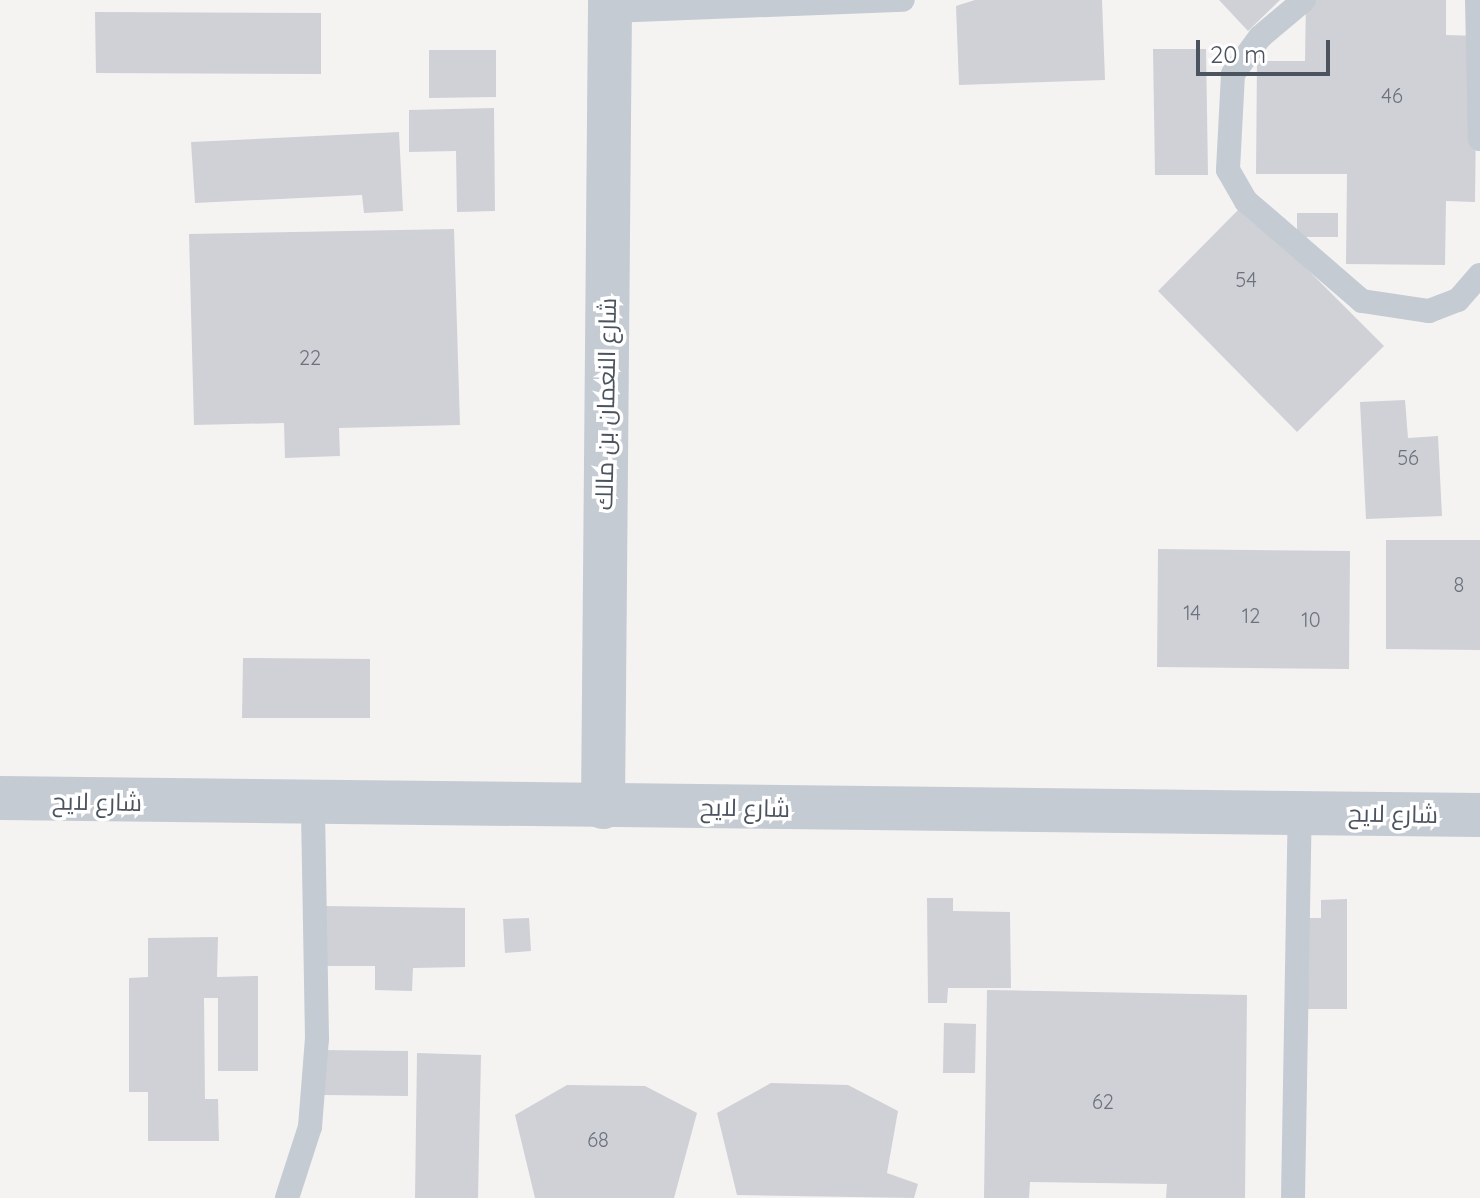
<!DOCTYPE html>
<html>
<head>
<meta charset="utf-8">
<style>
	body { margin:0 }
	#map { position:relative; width:1480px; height:1198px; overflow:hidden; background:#f4f3f2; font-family:Quicksand,Cairo,sans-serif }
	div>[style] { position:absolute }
	.building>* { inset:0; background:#cfd1d6 }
	.lane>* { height:24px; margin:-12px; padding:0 12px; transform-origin:12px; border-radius:12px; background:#c4cbd3 }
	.street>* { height:44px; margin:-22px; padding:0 22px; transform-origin:22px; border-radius:22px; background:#c4cbd3 }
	span { translate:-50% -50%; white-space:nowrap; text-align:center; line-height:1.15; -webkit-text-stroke:7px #fff; paint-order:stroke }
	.number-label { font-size:20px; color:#6c727d }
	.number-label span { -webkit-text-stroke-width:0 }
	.street-label { font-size:24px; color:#4b535f }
	.scale { position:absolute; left:1196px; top:40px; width:134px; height:36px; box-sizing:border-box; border:4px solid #4b535f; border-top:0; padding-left:10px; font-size:24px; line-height:28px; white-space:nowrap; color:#4b535f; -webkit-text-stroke:6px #fff; paint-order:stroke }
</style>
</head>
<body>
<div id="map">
	<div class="building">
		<i style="clip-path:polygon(975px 0,1102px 0,1105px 80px,959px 85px,956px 6px)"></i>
		<i style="clip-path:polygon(1219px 0,1280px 0,1248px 31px)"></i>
		<i style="clip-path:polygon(1306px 0,1446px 0,1446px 35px,1477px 36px,1475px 202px,1446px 201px,1445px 265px,1346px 264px,1347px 174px,1256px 174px,1257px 61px,1305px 61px)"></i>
		<i style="clip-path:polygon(95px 12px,321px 13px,321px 74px,96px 73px)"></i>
		<i style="clip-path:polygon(1153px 49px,1206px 49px,1208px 175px,1155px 175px)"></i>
		<i style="clip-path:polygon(429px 50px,496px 50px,496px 97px,429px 98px)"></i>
		<i style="clip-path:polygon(494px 108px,495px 211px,457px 212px,456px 151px,409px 152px,409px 110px)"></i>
		<i style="clip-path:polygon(399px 132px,403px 211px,364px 213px,362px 195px,195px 203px,191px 142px)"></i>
		<i style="clip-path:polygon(1243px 205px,1384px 346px,1297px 432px,1158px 291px)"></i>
		<i style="clip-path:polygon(1297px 213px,1338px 213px,1338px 237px,1297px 237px)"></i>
		<i style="clip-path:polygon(454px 229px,460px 425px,339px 428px,340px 456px,285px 458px,284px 423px,194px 425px,189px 234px)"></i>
		<i style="clip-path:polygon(1405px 400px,1408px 438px,1438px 436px,1442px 516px,1366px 519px,1360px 402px)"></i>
		<i style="clip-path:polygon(1386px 540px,1480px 540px,1480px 650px,1386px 649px)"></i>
		<i style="clip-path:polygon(1158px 549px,1350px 551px,1349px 669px,1157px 667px)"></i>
		<i style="clip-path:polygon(243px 658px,370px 659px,370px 718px,242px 718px)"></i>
		<i style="clip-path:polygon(927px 898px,953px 898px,953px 911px,1010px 912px,1011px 988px,948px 988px,947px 1003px,928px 1003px)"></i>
		<i style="clip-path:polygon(1347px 899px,1347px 1009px,1302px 1009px,1302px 918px,1321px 918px,1321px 900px)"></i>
		<i style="clip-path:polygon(324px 906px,465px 908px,465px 967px,413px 968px,412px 991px,375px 990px,375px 966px,324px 966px)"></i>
		<i style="clip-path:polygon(529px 918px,531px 951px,505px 953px,503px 919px)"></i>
		<i style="clip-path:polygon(218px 937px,217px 977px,258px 976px,258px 1071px,218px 1071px,218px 998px,204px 998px,205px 1099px,218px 1099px,219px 1141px,148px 1141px,148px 1092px,129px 1092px,129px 978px,148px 977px,148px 938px)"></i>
		<i style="clip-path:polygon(987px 990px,1247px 995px,1245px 1198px,1166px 1198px,1167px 1184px,1030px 1182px,1029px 1198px,984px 1198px)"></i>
		<i style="clip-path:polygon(944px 1023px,976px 1024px,975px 1073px,943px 1073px)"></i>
		<i style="clip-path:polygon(322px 1050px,408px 1051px,408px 1096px,323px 1095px)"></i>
		<i style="clip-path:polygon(417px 1053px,481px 1055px,478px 1198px,415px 1198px)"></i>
		<i style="clip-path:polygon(771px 1083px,848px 1085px,898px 1111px,887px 1173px,918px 1184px,914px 1198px,737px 1195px,717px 1113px)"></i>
		<i style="clip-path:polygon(567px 1085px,645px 1086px,697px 1113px,674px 1198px,535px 1198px,515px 1115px)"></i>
	</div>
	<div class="lane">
		<i style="left:1304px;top:0;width:57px;rotate:139.9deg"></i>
		<i style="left:1260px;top:37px;width:46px;rotate:126.1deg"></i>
		<i style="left:1233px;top:74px;width:96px;rotate:93deg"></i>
		<i style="left:1228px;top:170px;width:36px;rotate:60deg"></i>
		<i style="left:1246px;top:201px;width:153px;rotate:40.8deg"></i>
		<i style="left:1362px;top:301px;width:68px;rotate:8.5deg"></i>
		<i style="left:1429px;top:311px;width:31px;rotate:-21deg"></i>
		<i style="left:1458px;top:300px;width:33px;rotate:-49deg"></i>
		<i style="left:1477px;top:0;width:139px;rotate:88.8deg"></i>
		<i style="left:610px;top:11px;width:293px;rotate:-2.2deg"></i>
		<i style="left:287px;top:1198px;width:75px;rotate:-72.1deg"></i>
		<i style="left:310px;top:1127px;width:88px;rotate:-85.5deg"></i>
		<i style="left:317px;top:1039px;width:235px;rotate:-91deg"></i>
		<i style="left:1293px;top:1198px;width:385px;rotate:-89deg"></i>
	</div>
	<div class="street">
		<i style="left:0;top:798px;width:1480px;rotate:0.66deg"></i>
		<i style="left:603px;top:807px;width:807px;rotate:-89.5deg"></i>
	</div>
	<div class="number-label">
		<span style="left:1392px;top:95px">46</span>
		<span style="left:1246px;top:279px">54</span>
		<span style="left:310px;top:357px">22</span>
		<span style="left:1408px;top:457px">56</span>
		<span style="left:1459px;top:584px">8</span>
		<span style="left:1192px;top:612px">14</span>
		<span style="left:1251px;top:615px">12</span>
		<span style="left:1311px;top:619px">10</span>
		<span style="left:1103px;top:1101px">62</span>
		<span style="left:598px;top:1139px">68</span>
	</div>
	<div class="street-label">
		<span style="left:606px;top:404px;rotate:-89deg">شارع النعمان بن مالك</span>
		<span style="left:97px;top:802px;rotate:1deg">شارع لايح</span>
		<span style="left:745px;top:808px;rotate:1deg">شارع لايح</span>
		<span style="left:1393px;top:814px;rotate:1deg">شارع لايح</span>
	</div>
	<div class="scale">20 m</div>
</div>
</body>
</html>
